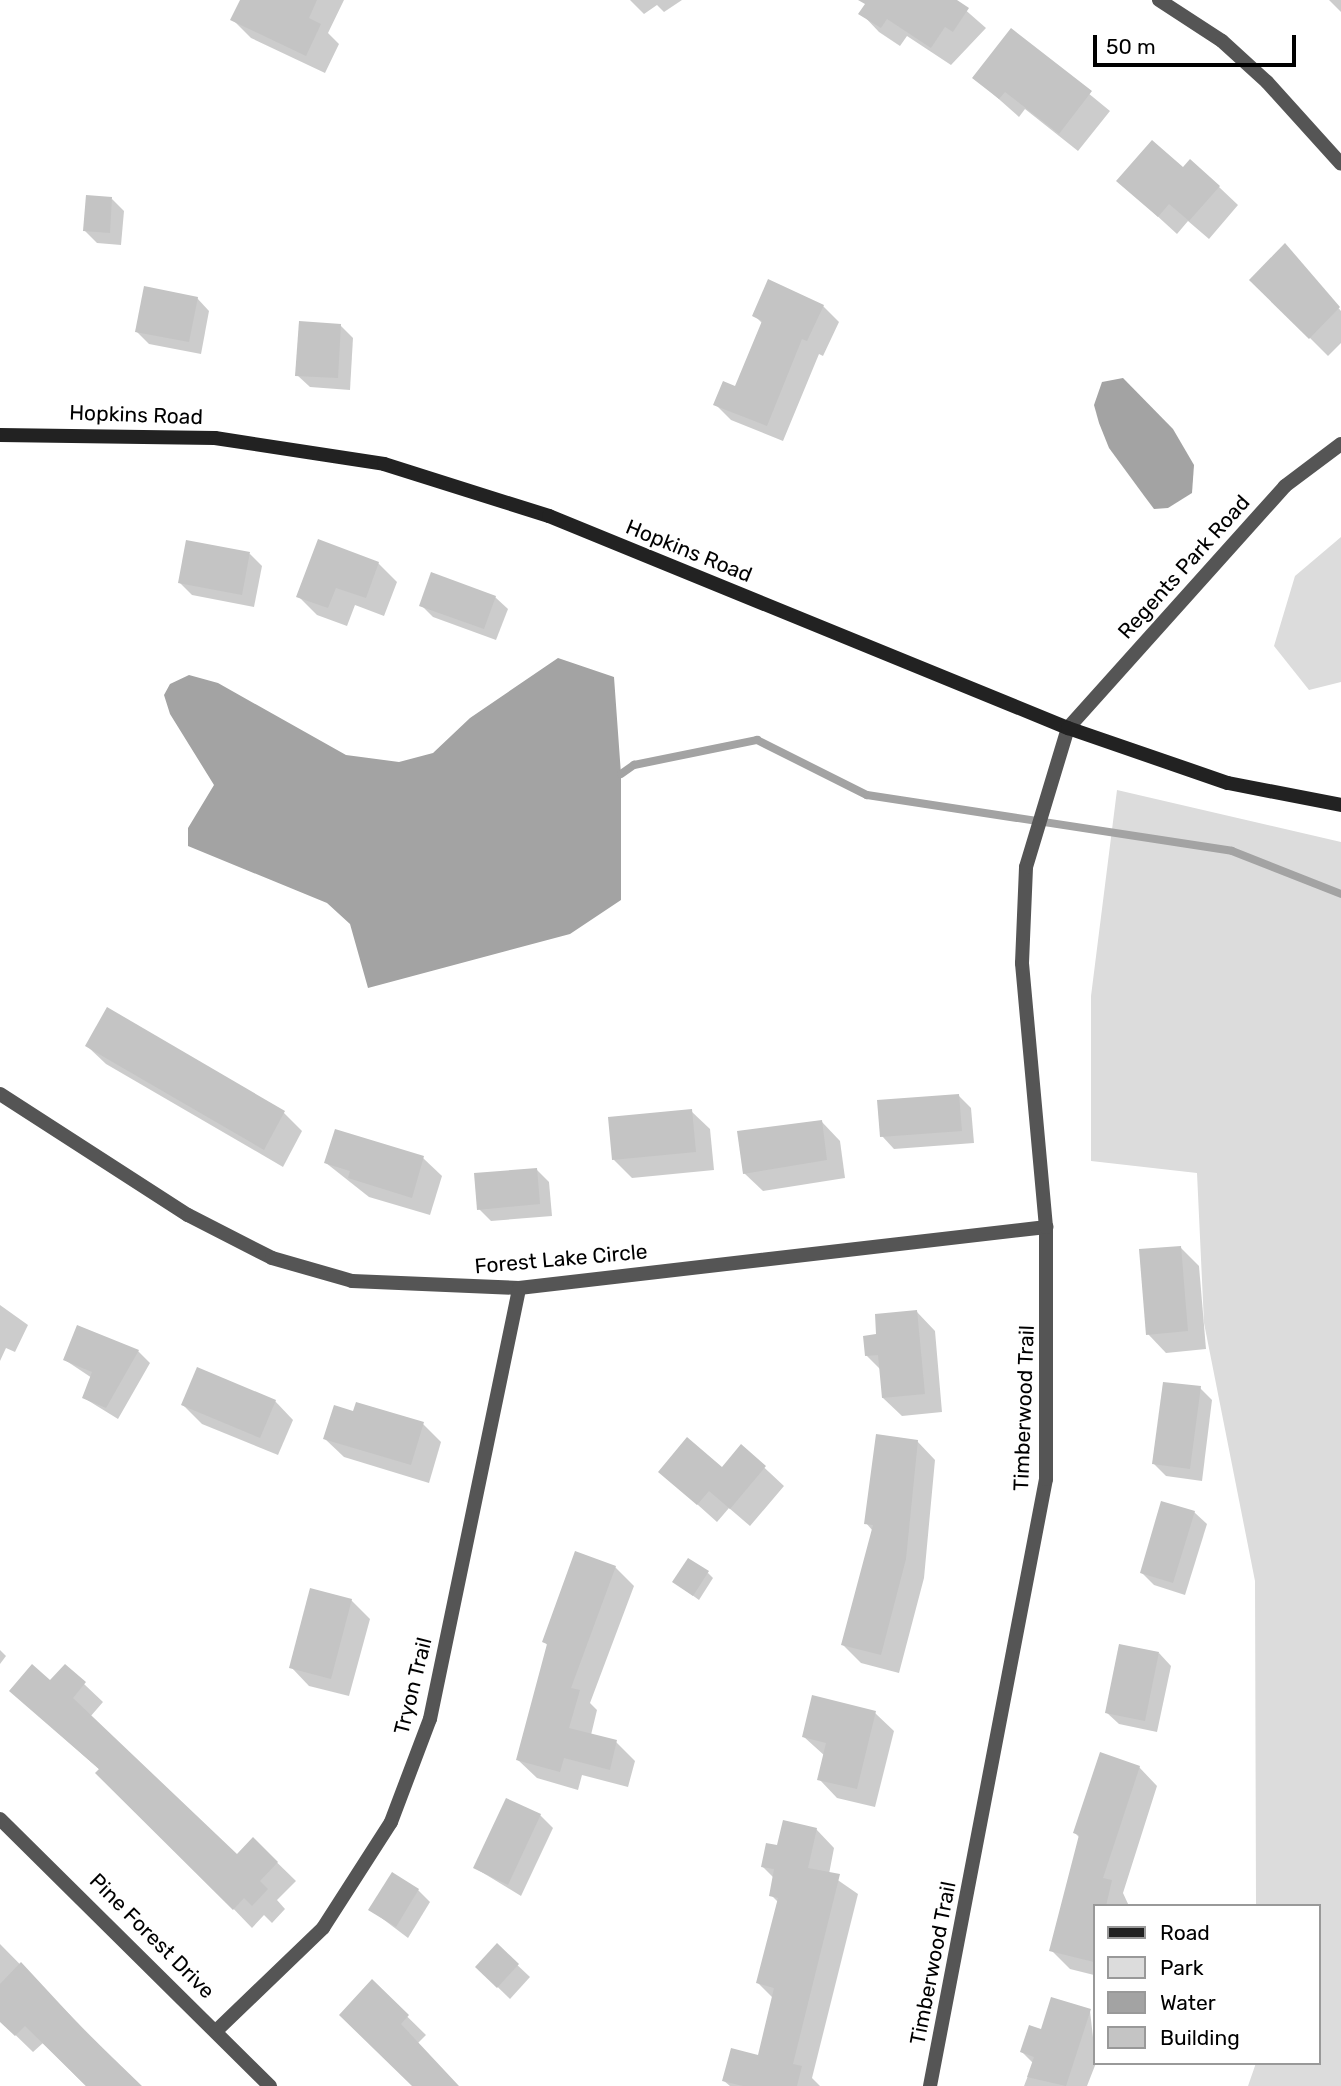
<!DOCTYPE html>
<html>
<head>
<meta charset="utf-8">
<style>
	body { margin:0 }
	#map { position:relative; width:1341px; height:2086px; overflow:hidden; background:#fff; font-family:Rubik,sans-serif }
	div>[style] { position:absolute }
	.green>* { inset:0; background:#dcdcdc }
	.water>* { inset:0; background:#a3a3a3 }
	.shadow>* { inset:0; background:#0003 }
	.stream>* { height:8px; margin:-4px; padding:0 4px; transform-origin:4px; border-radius:4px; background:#a3a3a3 }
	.building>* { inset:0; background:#c4c4c4 }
	.street>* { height:14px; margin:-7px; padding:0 7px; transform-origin:7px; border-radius:7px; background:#555 }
	.secondary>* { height:14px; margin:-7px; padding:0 7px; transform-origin:7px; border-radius:7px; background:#222 }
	span { translate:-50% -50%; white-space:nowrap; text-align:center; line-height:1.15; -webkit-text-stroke:5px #fff; paint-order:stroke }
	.street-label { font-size:21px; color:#000 }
	.legend { position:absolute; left:1093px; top:1904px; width:228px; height:161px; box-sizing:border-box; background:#fff; border:2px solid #999; margin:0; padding:9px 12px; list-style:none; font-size:21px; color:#000 }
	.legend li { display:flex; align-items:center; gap:14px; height:35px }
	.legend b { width:35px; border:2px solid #999 }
	.scale { position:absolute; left:1093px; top:35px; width:203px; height:32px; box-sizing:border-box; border:4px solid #000; border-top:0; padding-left:9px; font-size:21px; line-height:24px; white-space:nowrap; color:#000; -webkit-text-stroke:5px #fff; paint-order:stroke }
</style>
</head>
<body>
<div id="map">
	<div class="green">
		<i style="clip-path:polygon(1341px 537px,1341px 682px,1309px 690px,1274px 646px,1295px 576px)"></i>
		<i style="clip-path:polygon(1117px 790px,1341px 842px,1341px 2086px,1248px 2086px,1256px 2063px,1318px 2063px,1318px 1906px,1256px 1906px,1255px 1581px,1204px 1323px,1197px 1173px,1091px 1161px,1091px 996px)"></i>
	</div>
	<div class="water">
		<i style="clip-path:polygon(1123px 378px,1173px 429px,1194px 465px,1192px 493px,1168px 508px,1154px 509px,1145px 497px,1109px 448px,1099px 423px,1094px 405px,1102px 382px)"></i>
		<i style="clip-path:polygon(558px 658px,614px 677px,621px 774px,621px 900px,570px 934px,368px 988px,350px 924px,327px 903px,188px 846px,188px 828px,214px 785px,170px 714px,164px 695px,170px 684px,189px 675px,218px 683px,346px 755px,399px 762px,433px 753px,470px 718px)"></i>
	</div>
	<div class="shadow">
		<i style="clip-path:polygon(241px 0,344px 0,328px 33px,339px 44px,325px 73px,251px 38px,232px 19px)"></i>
		<i style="clip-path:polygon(630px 0,682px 0,664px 12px,657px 5px,644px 14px)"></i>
		<i style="clip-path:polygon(870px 0,954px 0,986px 28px,951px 65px,907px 36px,900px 46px,879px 32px,861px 13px)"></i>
		<i style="clip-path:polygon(1329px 0,1341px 0,1341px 12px)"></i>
		<i style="clip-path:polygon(1011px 30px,1110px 111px,1078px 151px,1025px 109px,1019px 117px,975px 78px)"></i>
		<i style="clip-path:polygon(1183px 170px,1219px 187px,1238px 205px,1209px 239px,1188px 221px,1177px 234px,1119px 181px)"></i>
		<i style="clip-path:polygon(112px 199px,124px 211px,121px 245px,97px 243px,85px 231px)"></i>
		<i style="clip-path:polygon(1285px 245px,1341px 311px,1341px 343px,1328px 356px,1252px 280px)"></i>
		<i style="clip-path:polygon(197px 298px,209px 311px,201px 354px,149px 344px,137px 332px)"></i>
		<i style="clip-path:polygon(823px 306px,839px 322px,823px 356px,819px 354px,783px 441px,731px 420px,715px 404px,736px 388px,763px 324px,754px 315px)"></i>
		<i style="clip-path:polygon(340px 325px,353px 338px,350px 390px,310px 387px,297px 375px)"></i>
		<i style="clip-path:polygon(250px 554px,262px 566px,254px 607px,192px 595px,180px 583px)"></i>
		<i style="clip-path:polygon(378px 563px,397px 582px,384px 616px,355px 605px,347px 626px,317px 615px,298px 596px)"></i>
		<i style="clip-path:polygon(495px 597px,508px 609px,496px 640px,433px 617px,421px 605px)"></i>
		<i style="clip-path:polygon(87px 1046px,284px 1113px,302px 1131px,283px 1167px,106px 1064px)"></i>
		<i style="clip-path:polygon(959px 1096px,971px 1108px,974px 1143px,894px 1149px,882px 1136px)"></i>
		<i style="clip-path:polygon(691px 1111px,710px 1129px,714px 1170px,632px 1178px,613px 1159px)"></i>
		<i style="clip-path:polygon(822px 1122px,840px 1141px,845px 1178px,763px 1191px,744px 1173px)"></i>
		<i style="clip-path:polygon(423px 1158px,442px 1176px,430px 1215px,369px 1197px,326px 1163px)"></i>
		<i style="clip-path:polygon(537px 1170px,549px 1182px,552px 1216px,491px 1221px,479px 1209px)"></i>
		<i style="clip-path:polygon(1181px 1248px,1199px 1266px,1206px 1349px,1166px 1353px,1148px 1334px)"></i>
		<i style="clip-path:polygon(0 1305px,28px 1325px,15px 1352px,6px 1348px,0 1361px)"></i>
		<i style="clip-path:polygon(917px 1312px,935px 1331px,942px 1412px,902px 1416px,883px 1398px,881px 1370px,866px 1355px,878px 1336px)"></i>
		<i style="clip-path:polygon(138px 1351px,150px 1363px,118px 1419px,84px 1398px,92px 1378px,65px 1360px)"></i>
		<i style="clip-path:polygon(1200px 1388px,1212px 1400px,1202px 1481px,1166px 1476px,1154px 1464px)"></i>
		<i style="clip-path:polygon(275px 1401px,293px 1420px,278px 1455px,202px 1424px,183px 1405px)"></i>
		<i style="clip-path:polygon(354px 1413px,423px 1424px,441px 1442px,429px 1483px,344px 1457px,325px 1439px)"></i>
		<i style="clip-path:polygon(917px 1441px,935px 1460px,924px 1578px,899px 1673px,861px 1663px,843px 1645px,873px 1531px,866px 1523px)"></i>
		<i style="clip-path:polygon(741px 1446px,784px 1486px,750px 1526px,729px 1508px,717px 1522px,660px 1471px,722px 1469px)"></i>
		<i style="clip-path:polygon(1194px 1512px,1207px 1524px,1185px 1595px,1154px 1585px,1142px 1573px)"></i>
		<i style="clip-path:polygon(615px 1567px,634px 1586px,590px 1703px,597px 1710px,591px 1735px,616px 1742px,635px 1761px,628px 1787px,582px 1775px,578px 1790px,537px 1778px,518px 1760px,548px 1646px,544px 1641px)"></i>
		<i style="clip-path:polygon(708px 1573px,713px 1578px,699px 1600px,674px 1582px)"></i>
		<i style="clip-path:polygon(351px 1600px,370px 1619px,349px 1696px,309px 1686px,291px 1667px)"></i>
		<i style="clip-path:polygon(0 1650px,6px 1656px,0 1664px)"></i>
		<i style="clip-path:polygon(1159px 1653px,1171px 1666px,1157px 1732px,1119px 1724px,1106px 1712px)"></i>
		<i style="clip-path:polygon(65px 1666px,103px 1702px,90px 1717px,237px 1857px,253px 1839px,296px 1881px,277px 1900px,285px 1909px,272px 1923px,264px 1915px,252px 1928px,100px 1770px,11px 1691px,51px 1683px)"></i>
		<i style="clip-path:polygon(875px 1713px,894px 1731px,875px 1807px,837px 1798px,819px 1779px,825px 1756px,804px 1737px)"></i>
		<i style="clip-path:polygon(1139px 1767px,1157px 1786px,1123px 1893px,1129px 1906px,1094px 1906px,1094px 1975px,1070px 1969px,1051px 1950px,1080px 1838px,1075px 1833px)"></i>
		<i style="clip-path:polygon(540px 1815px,553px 1828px,521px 1896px,475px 1868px)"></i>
		<i style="clip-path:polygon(816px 1829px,834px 1848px,829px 1874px,858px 1894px,812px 2078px,820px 2086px,730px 2086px,724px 2081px,759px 2057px,773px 1998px,758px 1983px,779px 1903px,771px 1895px,774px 1878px,762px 1866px,779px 1847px)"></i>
		<i style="clip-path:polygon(418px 1890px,430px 1902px,408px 1938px,371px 1910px)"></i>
		<i style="clip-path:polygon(0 1944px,140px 2086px,86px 2086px,43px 2043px,33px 2052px,0 2020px)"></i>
		<i style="clip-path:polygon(497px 1946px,530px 1977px,510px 1999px,477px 1967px)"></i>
		<i style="clip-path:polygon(372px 1982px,426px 2035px,418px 2043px,456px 2086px,414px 2086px)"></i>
		<i style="clip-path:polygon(1090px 2011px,1096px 2063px,1087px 2086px,1024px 2086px,1033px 2063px,1022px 2052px,1042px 2032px)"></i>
	</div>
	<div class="stream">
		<i style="left:621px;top:774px;width:16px;rotate:-35deg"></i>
		<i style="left:634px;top:765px;width:126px;rotate:-11.5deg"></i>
		<i style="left:757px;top:740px;width:123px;rotate:26.6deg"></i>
		<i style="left:867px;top:795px;width:369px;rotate:8.7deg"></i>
		<i style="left:1232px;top:851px;width:117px;rotate:21.5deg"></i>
	</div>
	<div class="building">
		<i style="clip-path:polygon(240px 0,317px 0,309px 18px,321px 24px,306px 56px,230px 20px)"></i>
		<i style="clip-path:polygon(858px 0,957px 0,969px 8px,953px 32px,945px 27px,931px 48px,887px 19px,881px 28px,858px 14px,865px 4px)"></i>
		<i style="clip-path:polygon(1011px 28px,1092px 91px,1059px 134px,1005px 92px,999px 99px,972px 78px)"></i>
		<i style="clip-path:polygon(1152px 140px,1183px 167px,1190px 159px,1220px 186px,1189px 221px,1169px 204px,1158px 217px,1116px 181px)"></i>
		<i style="clip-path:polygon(86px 195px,112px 197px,110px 233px,83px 231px)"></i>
		<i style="clip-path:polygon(1285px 243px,1340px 307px,1309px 339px,1249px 280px)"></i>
		<i style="clip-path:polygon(768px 279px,824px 305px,807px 341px,802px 339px,767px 426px,713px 405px,723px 381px,735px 386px,762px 321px,752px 316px)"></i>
		<i style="clip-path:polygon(144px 286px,198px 297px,189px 342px,135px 332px)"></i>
		<i style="clip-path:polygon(299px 321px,341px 324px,338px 378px,295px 376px)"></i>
		<i style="clip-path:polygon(318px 539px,379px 562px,366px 598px,336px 588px,328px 608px,296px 597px)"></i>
		<i style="clip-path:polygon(186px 540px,250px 552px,242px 595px,178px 583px)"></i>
		<i style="clip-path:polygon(431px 572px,496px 596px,484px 629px,419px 606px)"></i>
		<i style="clip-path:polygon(107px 1007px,285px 1111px,264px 1150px,85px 1046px)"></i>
		<i style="clip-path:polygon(959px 1094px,962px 1131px,880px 1137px,877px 1100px)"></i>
		<i style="clip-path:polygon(692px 1109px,696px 1152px,612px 1160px,608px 1117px)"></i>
		<i style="clip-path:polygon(822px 1120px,827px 1160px,743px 1174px,737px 1131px)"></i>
		<i style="clip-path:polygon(335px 1129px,424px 1156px,412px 1198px,348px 1178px,350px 1171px,324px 1163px)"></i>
		<i style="clip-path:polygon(537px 1168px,540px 1204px,477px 1210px,474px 1173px)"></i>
		<i style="clip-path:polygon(1181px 1246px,1188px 1331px,1146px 1335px,1139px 1249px)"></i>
		<i style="clip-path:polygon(917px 1310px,925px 1394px,882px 1398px,878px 1355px,865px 1356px,863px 1336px,876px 1334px,875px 1314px)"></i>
		<i style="clip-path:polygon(77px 1325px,139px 1350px,106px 1408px,82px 1398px,92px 1372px,63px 1360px)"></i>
		<i style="clip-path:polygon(197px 1367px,276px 1400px,260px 1438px,181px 1405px)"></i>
		<i style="clip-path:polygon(1163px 1382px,1201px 1386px,1190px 1469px,1152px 1464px)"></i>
		<i style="clip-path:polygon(356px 1402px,424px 1422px,411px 1465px,323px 1439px,334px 1405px,353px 1411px)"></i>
		<i style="clip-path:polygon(876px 1434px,918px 1440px,906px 1559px,881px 1655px,841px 1645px,873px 1525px,864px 1524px)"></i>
		<i style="clip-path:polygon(687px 1437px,722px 1467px,741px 1444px,766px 1466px,730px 1509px,709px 1491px,697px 1505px,658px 1472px)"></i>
		<i style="clip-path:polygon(1161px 1501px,1195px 1511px,1173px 1583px,1140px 1573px)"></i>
		<i style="clip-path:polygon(575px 1551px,616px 1566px,571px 1688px,580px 1690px,569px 1728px,617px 1740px,610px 1770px,564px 1758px,560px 1772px,516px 1760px,547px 1644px,542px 1642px)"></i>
		<i style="clip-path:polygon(688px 1558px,709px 1571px,693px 1596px,672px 1582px)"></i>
		<i style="clip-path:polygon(310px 1588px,352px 1599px,331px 1679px,289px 1668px)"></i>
		<i style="clip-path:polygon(1119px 1644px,1159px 1652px,1145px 1721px,1105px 1713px)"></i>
		<i style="clip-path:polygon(32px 1664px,50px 1680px,65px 1664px,86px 1682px,73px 1698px,237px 1854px,253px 1837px,278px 1862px,260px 1881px,268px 1889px,252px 1906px,244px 1898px,233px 1910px,95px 1773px,99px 1769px,9px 1691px)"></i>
		<i style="clip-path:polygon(812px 1695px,876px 1711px,857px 1789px,817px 1780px,826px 1743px,802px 1737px)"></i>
		<i style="clip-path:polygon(1100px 1752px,1140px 1766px,1103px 1878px,1112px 1880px,1106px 1906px,1094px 1906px,1094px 1962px,1049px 1951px,1079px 1835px,1073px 1833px)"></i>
		<i style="clip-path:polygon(506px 1798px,541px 1814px,508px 1885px,473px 1868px)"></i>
		<i style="clip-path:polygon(783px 1820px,817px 1828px,808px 1868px,840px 1874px,793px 2064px,802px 2066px,797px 2086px,743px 2086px,722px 2081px,731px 2048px,758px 2055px,774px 1988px,756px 1983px,778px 1898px,769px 1896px,774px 1869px,761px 1867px,766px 1843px,777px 1845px)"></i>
		<i style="clip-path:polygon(392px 1872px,419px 1889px,396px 1927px,368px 1910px)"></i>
		<i style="clip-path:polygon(497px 1943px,519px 1964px,497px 1988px,475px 1967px)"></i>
		<i style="clip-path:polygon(21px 1962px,84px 2030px,142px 2086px,86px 2086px,25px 2026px,15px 2036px,0 2022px,0 1984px)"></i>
		<i style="clip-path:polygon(372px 1979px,409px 2015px,401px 2024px,459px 2086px,412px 2086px,339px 2015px)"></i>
		<i style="clip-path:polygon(1051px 1997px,1091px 2009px,1066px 2086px,1027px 2077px,1034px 2057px,1020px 2052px,1029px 2025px,1041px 2029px)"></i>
	</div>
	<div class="street">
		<i style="left:1159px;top:0;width:75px;rotate:33.1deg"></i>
		<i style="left:1222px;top:41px;width:61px;rotate:42.3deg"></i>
		<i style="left:1267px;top:82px;width:110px;rotate:47.9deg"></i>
		<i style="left:0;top:1094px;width:224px;rotate:32.8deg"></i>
		<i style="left:188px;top:1215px;width:94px;rotate:27.1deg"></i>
		<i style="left:272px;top:1258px;width:83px;rotate:16deg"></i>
		<i style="left:352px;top:1281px;width:167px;rotate:2.4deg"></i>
		<i style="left:519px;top:1288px;width:531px;rotate:-6.6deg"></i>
		<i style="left:0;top:1819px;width:380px;rotate:44.7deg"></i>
		<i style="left:216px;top:2031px;width:149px;rotate:-43.9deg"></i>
		<i style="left:323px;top:1928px;width:126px;rotate:-57.3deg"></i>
		<i style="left:391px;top:1822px;width:110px;rotate:-69.3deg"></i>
		<i style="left:430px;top:1719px;width:440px;rotate:-78.3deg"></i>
		<i style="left:930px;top:2086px;width:618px;rotate:-79.18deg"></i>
		<i style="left:1046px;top:1479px;width:252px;rotate:-90deg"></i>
		<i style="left:1046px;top:1227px;width:265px;rotate:-95.2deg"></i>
		<i style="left:1022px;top:963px;width:96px;rotate:-87.6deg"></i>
		<i style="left:1026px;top:867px;width:145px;rotate:-73.2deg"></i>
		<i style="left:1068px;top:728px;width:325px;rotate:-48.1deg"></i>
		<i style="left:1285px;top:486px;width:70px;rotate:-36.9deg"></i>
	</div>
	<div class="secondary">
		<i style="left:0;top:435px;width:215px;rotate:0.8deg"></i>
		<i style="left:215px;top:438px;width:171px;rotate:8.7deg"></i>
		<i style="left:384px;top:464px;width:173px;rotate:17.5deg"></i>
		<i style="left:549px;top:516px;width:561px;rotate:22.22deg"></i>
		<i style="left:1068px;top:728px;width:169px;rotate:19deg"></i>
		<i style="left:1228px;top:783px;width:115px;rotate:11deg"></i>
	</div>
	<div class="street-label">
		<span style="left:136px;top:415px;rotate:2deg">Hopkins Road</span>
		<span style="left:689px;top:551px;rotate:22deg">Hopkins Road</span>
		<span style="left:1184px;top:567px;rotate:-48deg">Regents Park Road</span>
		<span style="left:561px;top:1259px;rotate:-5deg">Forest Lake Circle</span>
		<span style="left:1024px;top:1408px;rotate:-88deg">Timberwood Trail</span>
		<span style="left:413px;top:1686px;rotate:-76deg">Tryon Trail</span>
		<span style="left:152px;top:1936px;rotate:45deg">Pine Forest Drive</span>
		<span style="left:933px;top:1963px;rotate:-79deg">Timberwood Trail</span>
	</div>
	<ul class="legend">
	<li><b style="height:9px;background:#222"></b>Road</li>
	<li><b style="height:19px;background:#dcdcdc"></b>Park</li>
	<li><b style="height:19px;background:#a3a3a3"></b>Water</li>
	<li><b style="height:19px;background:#c4c4c4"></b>Building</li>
	</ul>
	<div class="scale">50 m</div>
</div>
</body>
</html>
